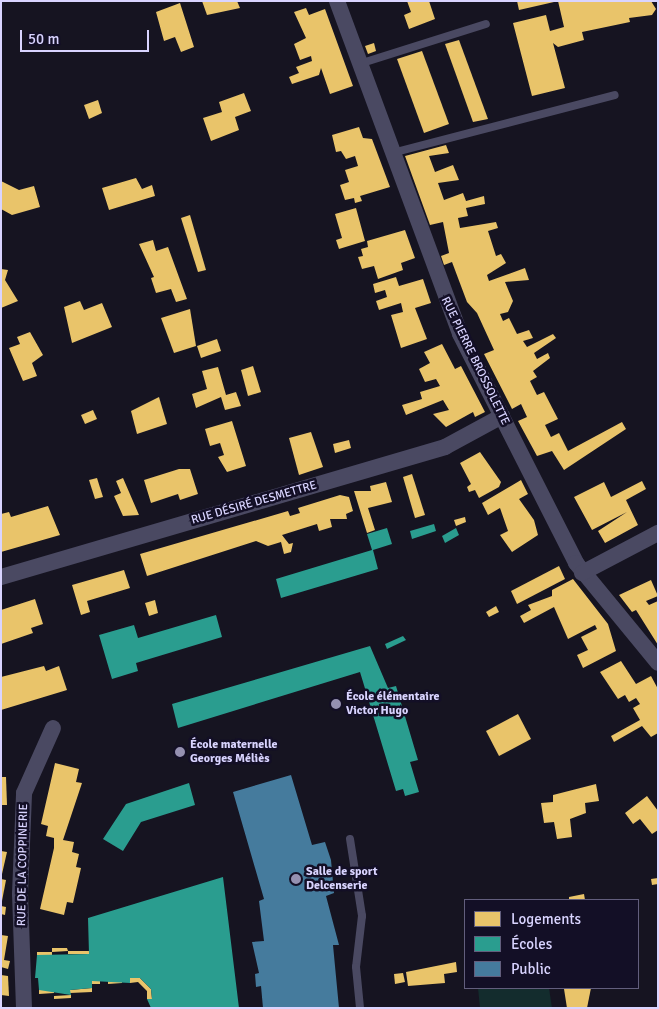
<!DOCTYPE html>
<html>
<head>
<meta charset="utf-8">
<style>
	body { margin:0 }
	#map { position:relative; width:659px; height:1009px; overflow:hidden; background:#161421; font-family:Signika,sans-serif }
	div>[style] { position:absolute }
	.green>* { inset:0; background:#132c2d }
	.homes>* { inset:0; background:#e9c46a }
	.schools>* { inset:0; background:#2a9d8f }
	.public>* { inset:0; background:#457b9d }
	.service>* { height:8px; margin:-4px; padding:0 4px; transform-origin:4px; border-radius:4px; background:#4a4962 }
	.minor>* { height:16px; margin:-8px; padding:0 8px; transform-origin:8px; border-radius:8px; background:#4a4962 }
	.dots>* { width:14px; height:14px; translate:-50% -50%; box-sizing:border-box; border:2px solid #130f26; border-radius:50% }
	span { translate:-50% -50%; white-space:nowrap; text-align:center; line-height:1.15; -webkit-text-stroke:5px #130f26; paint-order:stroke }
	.street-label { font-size:12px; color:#d9d4ff }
	.poi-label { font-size:12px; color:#d9d4ff; font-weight:700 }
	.left { translate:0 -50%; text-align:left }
	.frame { position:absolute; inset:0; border:2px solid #d9d4ff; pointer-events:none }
	.legend { position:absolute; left:464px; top:899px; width:175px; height:90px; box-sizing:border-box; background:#130f26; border:1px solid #625e7d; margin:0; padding:6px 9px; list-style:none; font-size:15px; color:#d9d4ff }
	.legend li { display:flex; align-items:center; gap:10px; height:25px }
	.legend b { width:25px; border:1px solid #625e7d }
	.scale { position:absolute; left:20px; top:30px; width:129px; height:22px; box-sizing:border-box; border:2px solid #d9d4ff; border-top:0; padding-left:6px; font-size:15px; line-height:18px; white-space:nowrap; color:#d9d4ff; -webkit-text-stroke:4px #130f26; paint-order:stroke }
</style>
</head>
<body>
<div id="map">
	<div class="green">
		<i style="clip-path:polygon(478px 988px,549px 988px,552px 1008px,480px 1008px)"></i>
	</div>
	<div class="homes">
		<i style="clip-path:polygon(202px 1px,237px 1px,240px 8px,207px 15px)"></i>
		<i style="clip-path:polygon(407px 1px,429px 1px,435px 19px,409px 29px,404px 15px,411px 12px)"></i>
		<i style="clip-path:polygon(517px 1px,554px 1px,554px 2px,519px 10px)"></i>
		<i style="clip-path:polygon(558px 1px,651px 1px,656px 9px,652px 15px,629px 18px,630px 22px,582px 32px,584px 40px,558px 47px,553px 43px,565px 88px,532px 96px,513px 23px,546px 15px,550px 31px,564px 27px)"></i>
		<i style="clip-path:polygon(180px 3px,194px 47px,181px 52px,175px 37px,164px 41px,156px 12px)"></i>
		<i style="clip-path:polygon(306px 8px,309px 15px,325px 9px,353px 86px,330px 94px,321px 68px,319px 75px,292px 84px,289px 77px,299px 73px,296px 67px,312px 61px,311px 56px,300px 60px,294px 44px,306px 38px,294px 12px)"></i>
		<i style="clip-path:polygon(459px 40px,488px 119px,473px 122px,445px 44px)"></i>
		<i style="clip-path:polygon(374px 43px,376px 51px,368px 54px,365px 46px)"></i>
		<i style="clip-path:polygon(422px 51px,449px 124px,424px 133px,397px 59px)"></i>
		<i style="clip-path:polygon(244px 93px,251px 111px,235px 117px,239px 130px,211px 141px,203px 118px,222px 112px,219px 102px)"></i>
		<i style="clip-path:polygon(98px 100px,102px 113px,89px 119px,84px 105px)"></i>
		<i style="clip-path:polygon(359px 127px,363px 138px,372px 139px,390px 187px,360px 196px,362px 201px,355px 203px,354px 198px,345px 200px,340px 185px,349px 182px,345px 170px,358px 166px,355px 156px,346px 159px,341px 151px,336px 152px,332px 135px)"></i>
		<i style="clip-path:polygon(446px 145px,449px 153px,429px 156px,435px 172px,453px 165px,459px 180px,438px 183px,444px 200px,463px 193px,466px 201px,484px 196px,485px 204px,466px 208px,468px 216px,458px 218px,460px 228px,496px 222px,498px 228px,488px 231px,496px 256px,501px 254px,506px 263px,487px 275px,489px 281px,525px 268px,529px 280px,505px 282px,513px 301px,508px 312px,500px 314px,503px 321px,509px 318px,517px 334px,529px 330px,533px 338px,523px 341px,527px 347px,553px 334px,556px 338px,534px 353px,537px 359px,548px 353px,550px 358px,533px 371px,537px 377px,530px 381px,537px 395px,544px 392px,558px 419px,545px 425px,551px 437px,559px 433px,568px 451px,622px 422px,626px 429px,564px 470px,552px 451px,537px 456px,518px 421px,527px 417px,521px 404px,512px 409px,508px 401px,484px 354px,494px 350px,477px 313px,467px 302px,452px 262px,444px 265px,441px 256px,449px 253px,443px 222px,430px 225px,405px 156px)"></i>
		<i style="clip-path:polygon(136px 178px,142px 189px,152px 185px,155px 196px,109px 210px,102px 188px)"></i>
		<i style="clip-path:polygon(1px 181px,19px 190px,34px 186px,40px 207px,12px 215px,1px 209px)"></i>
		<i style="clip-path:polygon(356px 208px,365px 241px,339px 249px,336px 240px,342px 238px,335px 214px)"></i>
		<i style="clip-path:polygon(190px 215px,206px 270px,198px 272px,181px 218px)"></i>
		<i style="clip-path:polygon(405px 230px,415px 258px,401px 263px,403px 270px,378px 279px,374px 266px,362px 269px,358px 257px,363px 256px,361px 249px,368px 247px,367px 241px)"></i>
		<i style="clip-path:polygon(153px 240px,156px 251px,168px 247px,187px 299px,176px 302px,171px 289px,156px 293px,151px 278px,154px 277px,139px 244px)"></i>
		<i style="clip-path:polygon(1px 269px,8px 270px,5px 280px,18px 301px,1px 308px)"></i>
		<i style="clip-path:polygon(396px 277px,399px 286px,423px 279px,431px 303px,415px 308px,427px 339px,401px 348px,391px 315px,403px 312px,401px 303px,379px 310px,376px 301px,387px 297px,385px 290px,375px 293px,373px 284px)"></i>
		<i style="clip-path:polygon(80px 301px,84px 310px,102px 303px,112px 327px,72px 343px,64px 307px)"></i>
		<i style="clip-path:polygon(190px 309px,196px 346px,174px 353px,161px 318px)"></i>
		<i style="clip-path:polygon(30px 332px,43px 355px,32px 363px,37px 376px,23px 381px,9px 348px,20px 344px,17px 337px)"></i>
		<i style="clip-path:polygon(217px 339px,221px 351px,201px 358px,197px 346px)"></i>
		<i style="clip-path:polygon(442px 344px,455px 369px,461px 366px,485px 412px,475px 417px,473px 412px,446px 427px,433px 414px,449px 410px,443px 400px,406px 415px,402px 405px,422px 399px,420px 392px,440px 386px,436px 379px,425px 382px,419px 369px,430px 363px,424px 352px)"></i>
		<i style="clip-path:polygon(253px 366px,261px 392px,248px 396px,241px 370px)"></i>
		<i style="clip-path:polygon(218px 367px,226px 395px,236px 392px,241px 406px,225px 410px,221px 397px,196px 408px,192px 394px,207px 389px,202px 371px)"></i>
		<i style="clip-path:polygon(159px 397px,167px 424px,137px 434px,131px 411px)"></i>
		<i style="clip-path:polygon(93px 410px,97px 419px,85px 424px,81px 415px)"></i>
		<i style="clip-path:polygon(232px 421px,246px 466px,227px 472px,218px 457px,224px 455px,220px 443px,210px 446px,205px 429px)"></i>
		<i style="clip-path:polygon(311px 432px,323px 467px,299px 475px,289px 438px)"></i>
		<i style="clip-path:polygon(349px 440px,351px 448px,335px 453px,333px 444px)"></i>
		<i style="clip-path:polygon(480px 452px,501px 482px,499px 487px,479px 498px,475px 490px,469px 492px,467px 487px,471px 484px,460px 463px)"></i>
		<i style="clip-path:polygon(179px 469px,190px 469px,198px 494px,180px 500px,178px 494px,151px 503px,144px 480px)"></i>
		<i style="clip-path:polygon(412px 474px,425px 515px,415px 518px,403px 477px)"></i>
		<i style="clip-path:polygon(97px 478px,103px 497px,95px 499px,89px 480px)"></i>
		<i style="clip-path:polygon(123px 478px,139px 515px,123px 516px,114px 496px,121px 493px,116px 481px)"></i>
		<i style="clip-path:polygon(521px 480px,528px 494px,519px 499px,534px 520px,538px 535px,512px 552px,500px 535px,508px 531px,500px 508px,488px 515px,482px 503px)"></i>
		<i style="clip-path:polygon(642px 481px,646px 489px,626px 500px,638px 525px,605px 543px,598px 531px,627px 512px,592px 530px,574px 497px,604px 482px,611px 497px)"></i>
		<i style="clip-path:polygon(386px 482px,392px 502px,368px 508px,375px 530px,367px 533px,354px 491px,371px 491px,370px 486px)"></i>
		<i style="clip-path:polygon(340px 495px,349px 497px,353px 511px,346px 514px,347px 519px,330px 519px,332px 527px,319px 531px,317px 524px,282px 535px,289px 544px,293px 543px,291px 552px,284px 554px,281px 542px,268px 546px,256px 541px,147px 576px,140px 554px,288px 511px,290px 516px,300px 513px,298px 508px)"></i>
		<i style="clip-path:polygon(48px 506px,60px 535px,1px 552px,1px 514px,9px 512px,11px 517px)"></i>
		<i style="clip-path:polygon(465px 517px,466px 522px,456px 526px,454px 520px)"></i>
		<i style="clip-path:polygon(559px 566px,565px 579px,517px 604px,511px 591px)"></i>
		<i style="clip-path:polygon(124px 570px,130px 588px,87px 601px,90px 612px,81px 615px,72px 585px)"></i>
		<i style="clip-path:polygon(573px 579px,608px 624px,616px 651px,583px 668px,577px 655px,588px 650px,581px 637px,597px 629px,595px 625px,568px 639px,554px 607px,524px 623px,520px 616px,531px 610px,528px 605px,552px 596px,552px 590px)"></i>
		<i style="clip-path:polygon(651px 580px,658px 596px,646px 601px,649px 605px,658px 601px,658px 645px,636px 610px,632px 612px,619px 595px)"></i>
		<i style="clip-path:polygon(35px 599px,43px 624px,31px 628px,33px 633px,1px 644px,1px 610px)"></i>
		<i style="clip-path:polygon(155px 600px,158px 613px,149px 616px,145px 603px)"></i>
		<i style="clip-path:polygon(496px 606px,499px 612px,489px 617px,486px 612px)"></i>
		<i style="clip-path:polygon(621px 661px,636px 684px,651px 676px,658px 689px,658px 733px,651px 737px,642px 726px,614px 742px,611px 736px,640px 720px,633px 708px,640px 704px,636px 698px,629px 702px,625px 695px,618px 699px,600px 672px)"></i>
		<i style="clip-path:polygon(44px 666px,46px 671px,59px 666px,67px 690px,1px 710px,1px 677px)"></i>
		<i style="clip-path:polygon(518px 714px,531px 739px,499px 756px,486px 731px)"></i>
		<i style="clip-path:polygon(55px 763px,79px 769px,76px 782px,82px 783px,63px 840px,74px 842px,72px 852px,79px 854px,76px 867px,81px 868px,73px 903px,67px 902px,64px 915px,40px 909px,54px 848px,54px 838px,46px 836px,48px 826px,41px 824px)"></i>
		<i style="clip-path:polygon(1px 777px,6px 777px,7px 805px,1px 805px)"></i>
		<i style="clip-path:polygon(596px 784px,599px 801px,585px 803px,586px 813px,570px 819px,572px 837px,557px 839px,554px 822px,544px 823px,541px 803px,553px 802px,553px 795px)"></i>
		<i style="clip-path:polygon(647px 796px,658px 811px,658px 830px,652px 834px,640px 819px,633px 824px,625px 813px)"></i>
		<i style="clip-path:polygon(1px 851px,7px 852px,2px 874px,1px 874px)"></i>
		<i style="clip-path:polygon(658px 878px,658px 884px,652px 885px,651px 879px)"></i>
		<i style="clip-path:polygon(1px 879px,6px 880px,2px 901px,1px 901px)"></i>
		<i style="clip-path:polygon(584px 894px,585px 900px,569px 900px,569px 897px)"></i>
		<i style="clip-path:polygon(1px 906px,6px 907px,5px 915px,1px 914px)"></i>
		<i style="clip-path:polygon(1px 935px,8px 936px,4px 960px,10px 961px,8px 969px,1px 967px)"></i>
		<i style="clip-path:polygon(52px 948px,67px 948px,68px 951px,52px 952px)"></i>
		<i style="clip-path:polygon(68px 951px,89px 951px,89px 954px,68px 954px)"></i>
		<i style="clip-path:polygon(37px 952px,52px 952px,52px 955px,37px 955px)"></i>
		<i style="clip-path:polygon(456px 962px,457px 972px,444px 974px,445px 983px,408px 986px,406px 972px)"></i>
		<i style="clip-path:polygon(403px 973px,405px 982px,395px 984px,394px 974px)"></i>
		<i style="clip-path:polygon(1px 975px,8px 976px,9px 996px,1px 995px)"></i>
		<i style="clip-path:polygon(130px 978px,140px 978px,151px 989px,152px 999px,147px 999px,147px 991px,138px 982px,130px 983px)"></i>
		<i style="clip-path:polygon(108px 980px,122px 980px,122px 983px,108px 984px)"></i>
		<i style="clip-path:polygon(92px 981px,100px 981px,100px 984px,92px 984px)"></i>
		<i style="clip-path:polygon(92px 988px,92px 992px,70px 993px,70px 990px)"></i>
		<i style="clip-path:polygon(591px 988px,587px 1008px,567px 1008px,564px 989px)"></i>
		<i style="clip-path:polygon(39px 990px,54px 990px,54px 993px,39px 994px)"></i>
		<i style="clip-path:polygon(71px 995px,71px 998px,54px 999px,54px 996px)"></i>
	</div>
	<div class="schools">
		<i style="clip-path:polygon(434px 524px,436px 531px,412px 539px,410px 531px)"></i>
		<i style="clip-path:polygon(387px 528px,392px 544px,373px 550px,378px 569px,281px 598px,276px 579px,372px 550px,367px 534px)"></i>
		<i style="clip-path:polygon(456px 528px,459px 535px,445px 543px,442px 536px)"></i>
		<i style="clip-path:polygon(216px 615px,222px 637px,136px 663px,138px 671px,112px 679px,99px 635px,134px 625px,138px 638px)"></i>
		<i style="clip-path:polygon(403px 636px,406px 640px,387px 649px,385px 644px)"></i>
		<i style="clip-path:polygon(370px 646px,388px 688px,396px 686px,418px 760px,410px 762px,419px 792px,405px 796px,403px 789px,396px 791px,360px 672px,178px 728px,172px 704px)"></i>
		<i style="clip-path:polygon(189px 783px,195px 805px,141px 822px,123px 851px,103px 839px,126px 804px)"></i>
		<i style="clip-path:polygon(223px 877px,239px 1008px,151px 1008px,147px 999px,152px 999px,151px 989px,140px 978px,130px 978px,130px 983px,92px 981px,92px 988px,70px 990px,71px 995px,39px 990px,38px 978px,35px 978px,37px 955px,89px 954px,88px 918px)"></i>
	</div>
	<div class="public">
		<i style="clip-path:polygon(291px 775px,312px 845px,325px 842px,331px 860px,334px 893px,326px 896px,339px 945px,333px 945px,339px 1008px,263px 1008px,261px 986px,256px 987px,255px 974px,259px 973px,252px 942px,264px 941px,259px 901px,264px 899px,233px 792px)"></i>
	</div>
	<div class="service">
		<i style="left:359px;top:64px;width:133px;rotate:-17.5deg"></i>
		<i style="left:392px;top:153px;width:230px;rotate:-14.6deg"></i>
		<i style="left:350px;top:839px;width:78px;rotate:81.1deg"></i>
		<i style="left:362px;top:916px;width:51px;rotate:96.7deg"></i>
		<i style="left:356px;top:967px;width:41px;rotate:84.4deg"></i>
	</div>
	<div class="minor">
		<i style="left:337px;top:1px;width:355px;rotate:69.7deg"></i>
		<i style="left:460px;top:334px;width:257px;rotate:63.1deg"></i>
		<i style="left:576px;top:563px;width:129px;rotate:50.6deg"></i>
		<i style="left:582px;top:573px;width:86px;rotate:-27.8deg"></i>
		<i style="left:1px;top:577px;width:463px;rotate:-16.3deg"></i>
		<i style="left:445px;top:447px;width:65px;rotate:-28.5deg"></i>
		<i style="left:24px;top:1008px;width:114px;rotate:-92deg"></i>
		<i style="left:20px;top:894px;width:101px;rotate:-87.7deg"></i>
		<i style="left:24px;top:793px;width:71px;rotate:-66deg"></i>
	</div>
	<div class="dots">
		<i style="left:336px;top:704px;background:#9591b1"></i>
		<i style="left:180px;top:752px;background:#9591b1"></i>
		<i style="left:296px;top:879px;background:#9591b1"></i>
	</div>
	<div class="street-label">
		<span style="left:475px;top:361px;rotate:64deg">RUE PIERRE BROSSOLETTE</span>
		<span style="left:254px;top:503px;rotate:-16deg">RUE DÉSIRÉ DESMETTRE</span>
		<span style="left:23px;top:865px;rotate:-89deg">RUE DE LA COPPINERIE</span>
	</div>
	<div class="poi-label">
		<span class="left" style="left:346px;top:704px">École élémentaire<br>Victor Hugo</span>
		<span class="left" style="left:190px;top:752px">École maternelle<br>Georges Méliès</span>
		<span class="left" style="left:306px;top:879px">Salle de sport<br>Delcenserie</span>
	</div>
	<div class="frame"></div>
	<ul class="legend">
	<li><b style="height:14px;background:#e9c46a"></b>Logements</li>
	<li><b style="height:14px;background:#2a9d8f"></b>Écoles</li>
	<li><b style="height:14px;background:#457b9d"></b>Public</li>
	</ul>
	<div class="scale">50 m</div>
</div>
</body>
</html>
